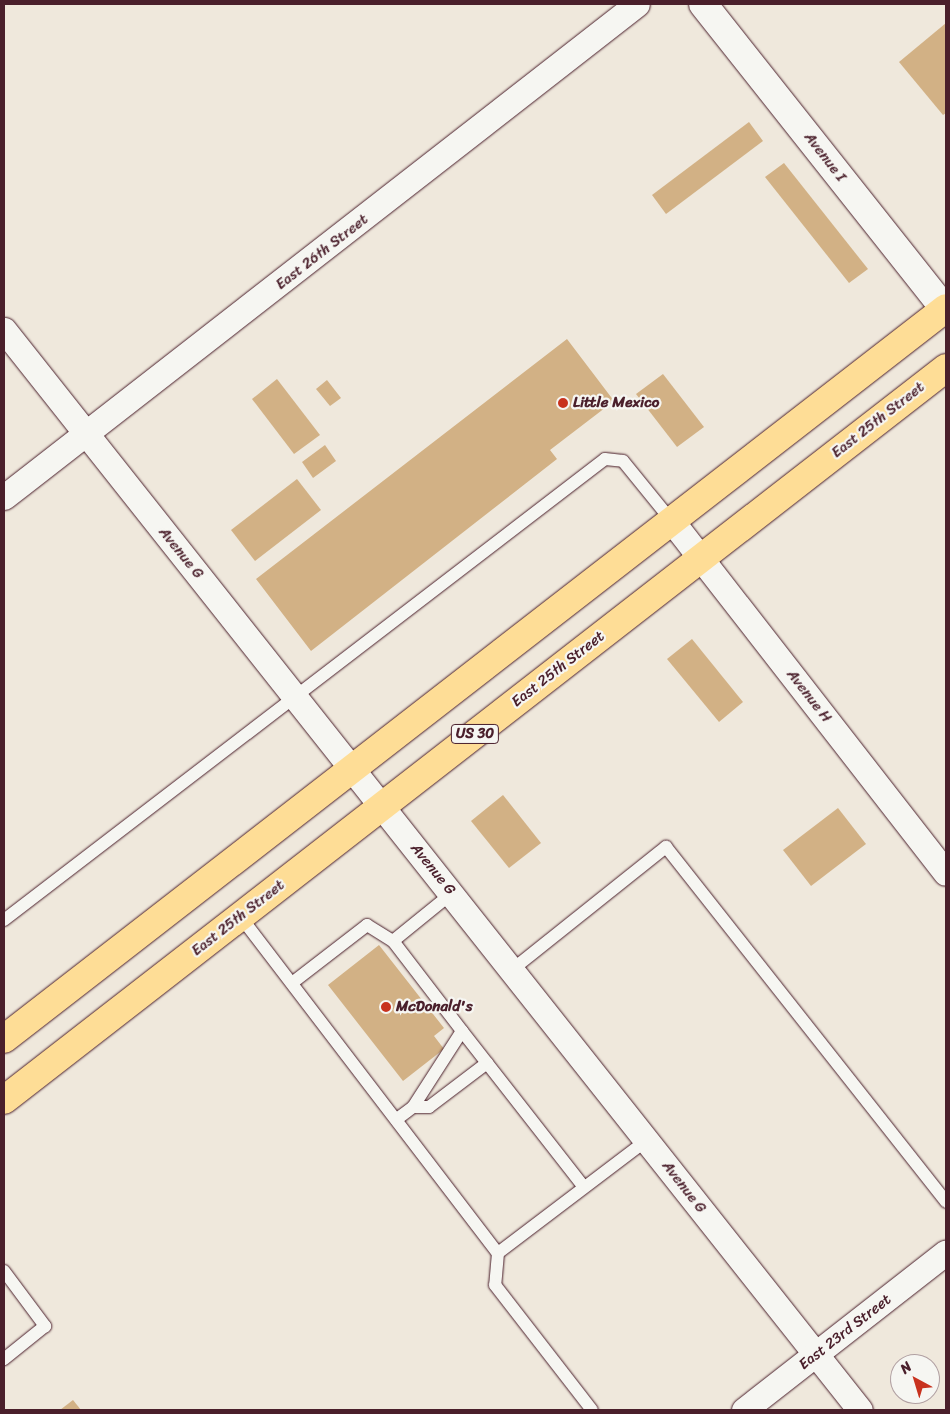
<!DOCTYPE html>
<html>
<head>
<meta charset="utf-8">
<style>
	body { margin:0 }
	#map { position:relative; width:950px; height:1414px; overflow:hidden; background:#efe8dc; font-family:Sriracha,sans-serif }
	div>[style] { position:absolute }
	.building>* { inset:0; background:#d2b185 }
	.roads { filter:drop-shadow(0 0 1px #4a1f2b) drop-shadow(0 0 1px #4a1f2b) }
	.lane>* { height:12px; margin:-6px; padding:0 6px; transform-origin:6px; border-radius:6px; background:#f6f6f2 }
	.street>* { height:25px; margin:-12.5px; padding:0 12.5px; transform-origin:12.5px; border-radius:12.5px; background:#f6f6f2 }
	.secondary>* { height:28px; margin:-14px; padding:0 14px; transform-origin:14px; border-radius:14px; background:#f6f6f2 }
	.primary>* { height:28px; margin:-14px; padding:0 14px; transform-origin:14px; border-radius:14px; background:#fedd96 }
	.dots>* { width:14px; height:14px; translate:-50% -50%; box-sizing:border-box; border:2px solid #f6f6f2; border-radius:50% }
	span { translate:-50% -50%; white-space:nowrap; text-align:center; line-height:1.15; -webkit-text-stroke:4.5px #f6f6f2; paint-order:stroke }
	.shield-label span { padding:1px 4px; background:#f6f6f2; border:1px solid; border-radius:4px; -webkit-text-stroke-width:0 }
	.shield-label { font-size:14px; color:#4a1f2b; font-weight:700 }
	.street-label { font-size:15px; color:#4a1f2b }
	.poi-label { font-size:15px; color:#4a1f2b; font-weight:700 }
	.left { translate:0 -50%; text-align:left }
	.frame { position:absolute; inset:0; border:5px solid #4a1f2b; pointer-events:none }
	.north { position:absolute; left:890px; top:1354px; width:50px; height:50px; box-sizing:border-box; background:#f6f6f2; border:1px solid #b1a0a2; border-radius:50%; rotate:321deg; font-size:14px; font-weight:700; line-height:20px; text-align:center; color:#4a1f2b }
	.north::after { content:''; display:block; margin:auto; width:18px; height:22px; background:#c8321e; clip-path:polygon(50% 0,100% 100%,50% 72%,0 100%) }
</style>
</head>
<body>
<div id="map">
	<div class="building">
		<i style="clip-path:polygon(946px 23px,946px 113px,943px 115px,899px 62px)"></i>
		<i style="clip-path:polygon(749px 122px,763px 141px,666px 214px,652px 195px)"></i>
		<i style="clip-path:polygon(784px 163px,868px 269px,849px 283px,765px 177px)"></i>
		<i style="clip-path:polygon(567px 339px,614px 401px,550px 450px,557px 459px,311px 651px,256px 579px)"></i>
		<i style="clip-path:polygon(663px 374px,704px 427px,677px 447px,636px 394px)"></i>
		<i style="clip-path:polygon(277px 379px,320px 435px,294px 454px,252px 399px)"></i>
		<i style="clip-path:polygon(327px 380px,341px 398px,330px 406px,316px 389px)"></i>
		<i style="clip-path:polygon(325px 445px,336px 461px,313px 478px,302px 462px)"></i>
		<i style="clip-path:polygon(297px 479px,321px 510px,255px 561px,231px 530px)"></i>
		<i style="clip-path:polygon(692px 639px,743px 702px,719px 722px,667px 659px)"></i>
		<i style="clip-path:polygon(503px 795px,541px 843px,509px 868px,471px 821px)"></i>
		<i style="clip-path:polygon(838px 808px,866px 844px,811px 886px,783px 850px)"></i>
		<i style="clip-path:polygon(379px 945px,444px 1028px,434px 1036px,444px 1049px,403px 1081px,328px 985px)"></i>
		<i style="clip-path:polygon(73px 1400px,81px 1410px,60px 1410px)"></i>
	</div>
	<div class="roads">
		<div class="lane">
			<i style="left:240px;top:916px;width:424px;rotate:52.6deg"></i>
			<i style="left:498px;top:1253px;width:187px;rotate:-37.2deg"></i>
			<i style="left:4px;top:920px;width:757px;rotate:-37.49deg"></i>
			<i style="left:605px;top:459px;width:18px;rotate:6deg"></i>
			<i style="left:623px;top:461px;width:76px;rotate:50.9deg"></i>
			<i style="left:393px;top:941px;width:113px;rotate:52.5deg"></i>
			<i style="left:462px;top:1031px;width:90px;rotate:122.8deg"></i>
			<i style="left:413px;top:1107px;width:21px;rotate:143deg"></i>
			<i style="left:513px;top:969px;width:196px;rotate:-38.6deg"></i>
			<i style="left:666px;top:847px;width:452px;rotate:51.7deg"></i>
			<i style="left:292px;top:983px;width:95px;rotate:-37.7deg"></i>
			<i style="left:367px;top:925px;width:31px;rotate:32deg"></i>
			<i style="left:393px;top:941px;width:76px;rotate:-39.1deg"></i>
			<i style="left:462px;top:1031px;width:197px;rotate:52deg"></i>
			<i style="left:413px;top:1107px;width:16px"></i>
			<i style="left:429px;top:1107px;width:73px;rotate:-37.2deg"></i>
			<i style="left:498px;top:1253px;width:32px;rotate:95deg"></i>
			<i style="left:495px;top:1285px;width:158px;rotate:52.2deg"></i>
			<i style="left:4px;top:1271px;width:69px;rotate:53.3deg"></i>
			<i style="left:45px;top:1326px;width:53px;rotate:141.2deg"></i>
		</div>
		<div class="street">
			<i style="left:4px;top:330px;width:1378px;rotate:51.6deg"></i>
			<i style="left:4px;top:497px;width:802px;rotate:-37.91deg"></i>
			<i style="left:671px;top:520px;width:447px;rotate:52.1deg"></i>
			<i style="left:744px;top:1410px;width:256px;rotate:-38deg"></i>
		</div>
		<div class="secondary">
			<i style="left:703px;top:4px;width:392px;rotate:51.6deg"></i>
		</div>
		<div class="primary">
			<i style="left:4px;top:1039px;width:1192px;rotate:-37.81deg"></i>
			<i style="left:4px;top:1100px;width:1193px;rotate:-37.85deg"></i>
		</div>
	</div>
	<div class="dots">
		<i style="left:563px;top:403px;background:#c8321e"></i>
		<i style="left:386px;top:1007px;background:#c8321e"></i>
	</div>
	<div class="shield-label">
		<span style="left:475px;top:734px">US 30</span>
	</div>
	<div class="street-label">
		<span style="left:825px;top:157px;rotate:52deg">Avenue I</span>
		<span style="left:322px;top:252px;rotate:-38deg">East 26th Street</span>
		<span style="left:878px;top:420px;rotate:-38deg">East 25th Street</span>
		<span style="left:181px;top:553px;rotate:51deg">Avenue G</span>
		<span style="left:558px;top:669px;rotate:-38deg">East 25th Street</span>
		<span style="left:809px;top:696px;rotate:52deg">Avenue H</span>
		<span style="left:433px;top:869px;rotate:51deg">Avenue G</span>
		<span style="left:238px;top:918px;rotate:-38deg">East 25th Street</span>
		<span style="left:684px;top:1187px;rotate:52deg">Avenue G</span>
		<span style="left:845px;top:1332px;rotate:-38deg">East 23rd Street</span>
	</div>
	<div class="poi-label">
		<span class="left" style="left:573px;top:403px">Little Mexico</span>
		<span class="left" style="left:396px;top:1007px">McDonald's</span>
	</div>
	<div class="frame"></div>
	<div class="north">N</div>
</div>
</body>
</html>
